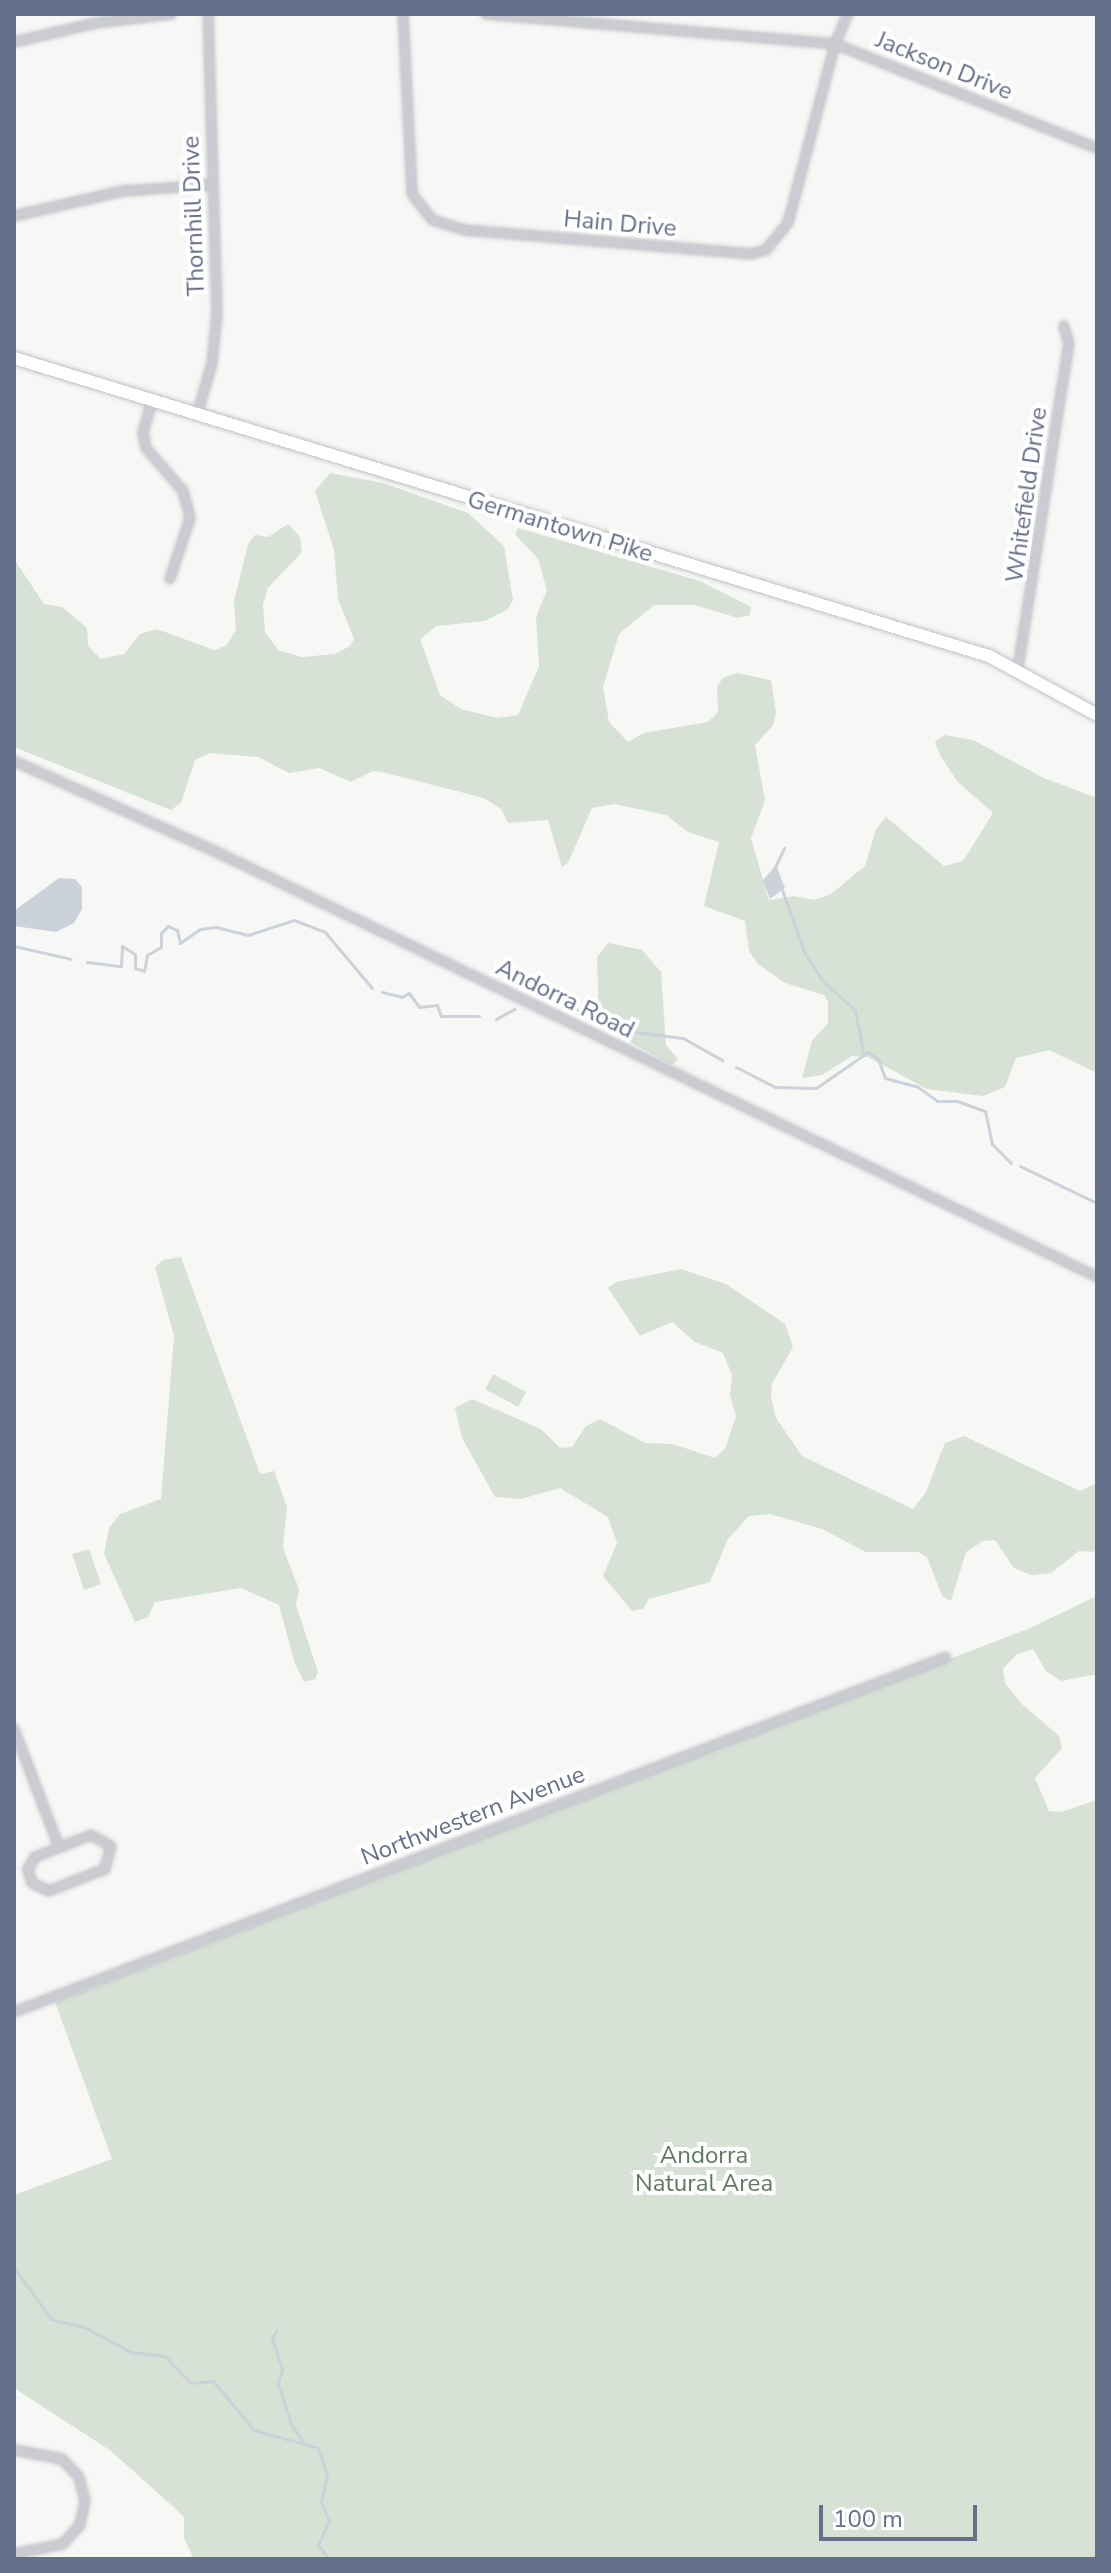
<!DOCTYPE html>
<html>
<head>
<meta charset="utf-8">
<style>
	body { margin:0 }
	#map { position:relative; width:1111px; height:2573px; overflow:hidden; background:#f7f8f5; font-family:"Nunito Sans",sans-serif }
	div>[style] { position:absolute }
	.green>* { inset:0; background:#d7e1d5 }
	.water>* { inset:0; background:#ccd2d9 }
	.stream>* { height:3px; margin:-1.5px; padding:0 1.5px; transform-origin:1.5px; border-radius:1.5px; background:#ccd2d9 }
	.roads { filter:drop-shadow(0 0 2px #bfc1c6) drop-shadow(0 0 2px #bfc1c6) }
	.street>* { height:8px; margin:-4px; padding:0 4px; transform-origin:4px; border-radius:4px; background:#caccd1 }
	.primary>* { height:12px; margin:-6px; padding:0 6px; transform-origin:6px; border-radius:6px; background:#fff }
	span { translate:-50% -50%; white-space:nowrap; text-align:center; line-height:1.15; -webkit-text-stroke:8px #fff; paint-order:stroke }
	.street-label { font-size:24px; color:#646f89 }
	.park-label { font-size:24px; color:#607a61 }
	.frame { position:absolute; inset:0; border:16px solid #646f89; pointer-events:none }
	.scale { position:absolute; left:819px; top:2505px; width:158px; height:36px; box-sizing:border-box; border:4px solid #646f89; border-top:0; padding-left:10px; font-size:24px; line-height:28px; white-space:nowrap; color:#646f89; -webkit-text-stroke:6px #fff; paint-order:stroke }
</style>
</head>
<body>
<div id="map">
	<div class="green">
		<i style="clip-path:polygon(330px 473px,383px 483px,468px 513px,504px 546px,513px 600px,507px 610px,485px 621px,437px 626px,420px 639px,440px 695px,461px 709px,497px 718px,518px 715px,539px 666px,536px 617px,547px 590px,538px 559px,515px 534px,518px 528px,700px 581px,751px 607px,750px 615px,738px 618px,695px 605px,654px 605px,619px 634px,603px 687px,609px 722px,628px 742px,644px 733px,708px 722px,718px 712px,717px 686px,723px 678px,737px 673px,771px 680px,776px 712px,773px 725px,755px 745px,765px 800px,751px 838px,769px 900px,794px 896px,814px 900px,831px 894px,865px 866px,876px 829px,886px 817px,944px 866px,963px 861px,993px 813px,957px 781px,941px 757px,935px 742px,944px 735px,973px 740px,1044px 778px,1097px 798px,1097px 1073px,1049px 1050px,1016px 1058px,1005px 1087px,983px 1096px,927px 1089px,868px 1057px,852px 1056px,822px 1075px,802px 1078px,812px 1041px,828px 1023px,828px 1002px,824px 995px,785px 983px,758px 964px,749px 951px,745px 921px,704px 906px,719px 842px,688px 832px,666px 815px,614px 804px,592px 808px,568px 863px,562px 867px,548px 820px,508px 823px,501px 809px,484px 798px,382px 772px,373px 771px,351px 782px,319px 768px,289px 773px,258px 757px,210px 753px,195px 760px,181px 803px,171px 810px,14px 747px,14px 559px,44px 604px,62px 607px,87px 628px,88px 646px,101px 659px,124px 654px,140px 634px,157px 629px,214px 650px,226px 646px,236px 630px,234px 601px,248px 544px,255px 535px,268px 537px,288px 524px,300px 537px,302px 552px,268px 588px,263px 604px,265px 632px,278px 650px,302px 657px,335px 654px,350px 646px,354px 639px,338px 599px,334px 550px,315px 491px)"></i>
		<i style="clip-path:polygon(608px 943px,642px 950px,661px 972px,666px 1045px,678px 1059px,672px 1065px,599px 1025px,597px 957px)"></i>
		<i style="clip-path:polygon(181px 1257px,260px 1474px,274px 1471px,287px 1507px,283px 1548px,299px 1589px,296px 1605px,318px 1672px,315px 1679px,304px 1682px,295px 1664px,279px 1605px,241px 1588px,155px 1602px,148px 1617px,135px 1622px,104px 1554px,109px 1528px,120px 1514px,161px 1499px,174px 1336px,155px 1267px,163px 1260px)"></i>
		<i style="clip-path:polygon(681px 1269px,726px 1284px,785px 1324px,793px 1347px,772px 1384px,771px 1397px,776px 1418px,802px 1456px,913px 1509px,926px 1492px,945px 1443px,964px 1436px,1080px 1491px,1097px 1483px,1097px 1552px,1079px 1551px,1051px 1573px,1031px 1575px,1014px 1568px,995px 1540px,983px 1541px,966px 1552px,951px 1601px,942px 1596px,927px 1557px,918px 1552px,866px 1552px,822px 1529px,770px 1514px,749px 1516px,728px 1539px,710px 1582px,649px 1599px,643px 1609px,632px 1611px,603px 1576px,617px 1543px,608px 1517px,560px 1488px,521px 1499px,495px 1497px,462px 1438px,455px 1408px,472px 1399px,541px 1429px,560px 1448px,572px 1447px,586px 1426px,600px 1419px,645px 1443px,673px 1444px,715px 1458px,725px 1449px,736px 1416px,730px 1395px,732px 1375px,723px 1353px,695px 1342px,672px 1322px,640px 1336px,608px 1288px,616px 1282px)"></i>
		<i style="clip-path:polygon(493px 1374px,526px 1392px,518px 1407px,485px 1389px)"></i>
		<i style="clip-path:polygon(89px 1549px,101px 1584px,84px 1590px,72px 1554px)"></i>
		<i style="clip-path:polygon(1097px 1596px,1097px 1674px,1061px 1681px,1046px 1671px,1033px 1649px,1017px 1654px,1003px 1669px,1005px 1683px,1022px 1704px,1059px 1736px,1062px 1748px,1035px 1778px,1049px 1811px,1061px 1812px,1097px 1800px,1097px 2559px,194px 2559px,184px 2538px,184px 2517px,169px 2503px,111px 2451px,14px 2388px,14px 2195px,112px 2159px,55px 2002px,1028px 1629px)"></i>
	</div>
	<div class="water">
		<i style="clip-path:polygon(776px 865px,785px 888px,770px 899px,763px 880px)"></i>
		<i style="clip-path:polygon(59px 878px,75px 879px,82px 887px,82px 909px,74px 923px,56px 932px,14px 926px,14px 911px)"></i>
	</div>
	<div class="stream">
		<i style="left:776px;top:865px;width:19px;rotate:-65deg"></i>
		<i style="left:782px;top:890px;width:68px;rotate:70.2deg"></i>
		<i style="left:805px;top:954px;width:31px;rotate:57deg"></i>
		<i style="left:822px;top:980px;width:45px;rotate:42.3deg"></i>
		<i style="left:855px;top:1010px;width:42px;rotate:79deg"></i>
		<i style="left:14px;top:946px;width:58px;rotate:12.8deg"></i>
		<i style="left:87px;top:962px;width:34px;rotate:7deg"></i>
		<i style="left:121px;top:966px;width:20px;rotate:-87deg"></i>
		<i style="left:122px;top:946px;width:15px;rotate:32deg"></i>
		<i style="left:135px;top:954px;width:14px;rotate:90deg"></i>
		<i style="left:135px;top:968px;width:9px;rotate:18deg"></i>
		<i style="left:144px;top:971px;width:16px;rotate:-79deg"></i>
		<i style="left:147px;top:955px;width:16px;rotate:-30deg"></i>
		<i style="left:161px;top:947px;width:14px;rotate:-90deg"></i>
		<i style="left:161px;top:933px;width:10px;rotate:-45deg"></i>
		<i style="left:168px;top:926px;width:10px;rotate:24deg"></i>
		<i style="left:177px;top:930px;width:13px;rotate:77deg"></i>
		<i style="left:180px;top:943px;width:24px;rotate:-35deg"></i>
		<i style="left:200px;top:929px;width:16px;rotate:-7deg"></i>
		<i style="left:216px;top:927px;width:33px;rotate:14deg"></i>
		<i style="left:248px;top:935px;width:48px;rotate:-18.1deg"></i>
		<i style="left:294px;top:920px;width:33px;rotate:21deg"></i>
		<i style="left:325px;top:932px;width:73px;rotate:50deg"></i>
		<i style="left:382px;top:992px;width:21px;rotate:14deg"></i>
		<i style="left:402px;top:997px;width:8px;rotate:-30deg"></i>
		<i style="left:409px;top:993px;width:17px;rotate:54deg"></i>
		<i style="left:419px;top:1007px;width:18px;rotate:-6deg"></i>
		<i style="left:437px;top:1005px;width:12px;rotate:70deg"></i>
		<i style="left:441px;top:1016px;width:38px"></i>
		<i style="left:540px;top:994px;width:16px;rotate:-18deg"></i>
		<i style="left:555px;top:989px;width:36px;rotate:42deg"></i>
		<i style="left:589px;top:1018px;width:40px;rotate:18.9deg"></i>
		<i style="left:627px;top:1031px;width:56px;rotate:7.1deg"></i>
		<i style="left:683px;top:1038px;width:45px;rotate:29.4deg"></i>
		<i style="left:496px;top:1019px;width:21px;rotate:-29deg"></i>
		<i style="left:736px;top:1067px;width:44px;rotate:27.1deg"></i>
		<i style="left:775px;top:1087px;width:41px;rotate:1.4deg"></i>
		<i style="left:816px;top:1088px;width:63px;rotate:-34.7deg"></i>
		<i style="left:868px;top:1052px;width:12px;rotate:35deg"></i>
		<i style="left:878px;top:1059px;width:20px;rotate:70deg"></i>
		<i style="left:885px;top:1078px;width:34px;rotate:15deg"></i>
		<i style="left:918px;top:1087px;width:24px;rotate:36deg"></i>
		<i style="left:937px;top:1101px;width:20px"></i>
		<i style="left:957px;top:1101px;width:30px;rotate:20deg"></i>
		<i style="left:985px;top:1111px;width:34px;rotate:78deg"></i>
		<i style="left:992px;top:1144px;width:27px;rotate:45deg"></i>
		<i style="left:1020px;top:1166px;width:85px;rotate:25.7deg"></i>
		<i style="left:14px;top:2268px;width:63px;rotate:54deg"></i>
		<i style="left:51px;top:2319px;width:34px;rotate:14deg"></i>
		<i style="left:84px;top:2327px;width:53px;rotate:28deg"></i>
		<i style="left:131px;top:2352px;width:34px;rotate:7deg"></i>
		<i style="left:165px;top:2356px;width:37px;rotate:47deg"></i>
		<i style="left:190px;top:2383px;width:23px;rotate:-5deg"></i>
		<i style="left:213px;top:2381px;width:64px;rotate:50.1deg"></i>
		<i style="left:254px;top:2430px;width:66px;rotate:15.7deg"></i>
		<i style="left:318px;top:2448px;width:29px;rotate:72deg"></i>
		<i style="left:327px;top:2476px;width:27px;rotate:103deg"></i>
		<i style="left:321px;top:2502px;width:21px;rotate:67deg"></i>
		<i style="left:329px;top:2521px;width:26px;rotate:115deg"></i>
		<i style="left:318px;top:2545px;width:18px;rotate:52deg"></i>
		<i style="left:277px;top:2330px;width:9px;rotate:122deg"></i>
		<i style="left:272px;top:2338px;width:33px;rotate:72deg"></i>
		<i style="left:282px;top:2369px;width:16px;rotate:105deg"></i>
		<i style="left:278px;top:2384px;width:42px;rotate:72deg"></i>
		<i style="left:291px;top:2424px;width:23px;rotate:56deg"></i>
	</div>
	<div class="roads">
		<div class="street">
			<i style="left:403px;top:14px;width:180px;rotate:87.1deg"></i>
			<i style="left:412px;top:194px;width:33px;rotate:52deg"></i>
			<i style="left:432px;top:220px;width:34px;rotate:17deg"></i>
			<i style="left:465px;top:230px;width:285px;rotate:4.8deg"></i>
			<i style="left:749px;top:254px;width:17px;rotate:-13deg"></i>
			<i style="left:766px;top:250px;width:35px;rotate:-51deg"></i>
			<i style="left:788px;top:223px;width:185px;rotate:-75.3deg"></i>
			<i style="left:835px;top:44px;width:33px;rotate:-67deg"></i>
			<i style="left:486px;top:14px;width:350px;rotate:4.9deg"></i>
			<i style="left:835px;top:44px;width:282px;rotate:21.7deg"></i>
			<i style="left:14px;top:42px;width:84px;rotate:-13deg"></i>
			<i style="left:96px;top:23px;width:76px;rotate:-6.8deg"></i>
			<i style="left:14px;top:216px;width:112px;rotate:-12.9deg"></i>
			<i style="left:123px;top:191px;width:89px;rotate:-3.9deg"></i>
			<i style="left:152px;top:401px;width:33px;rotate:106deg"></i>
			<i style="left:143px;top:433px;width:15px;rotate:79deg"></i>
			<i style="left:146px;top:448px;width:57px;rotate:49.3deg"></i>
			<i style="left:183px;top:491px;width:28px;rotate:75deg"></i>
			<i style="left:190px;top:518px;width:64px;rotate:108.2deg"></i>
			<i style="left:197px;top:415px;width:54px;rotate:-73.9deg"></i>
			<i style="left:212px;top:363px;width:50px;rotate:-84.3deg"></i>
			<i style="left:217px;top:313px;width:299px;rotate:-91.7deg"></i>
			<i style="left:1018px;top:668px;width:328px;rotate:-81.1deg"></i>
			<i style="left:1069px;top:344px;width:19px;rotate:-106deg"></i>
			<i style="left:14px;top:761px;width:229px;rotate:24.2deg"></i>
			<i style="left:223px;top:855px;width:971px;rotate:25.77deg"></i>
			<i style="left:14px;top:1729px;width:126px;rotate:69.1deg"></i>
			<i style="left:91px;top:1835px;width:23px;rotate:29deg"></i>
			<i style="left:111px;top:1846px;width:24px;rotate:105deg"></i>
			<i style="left:105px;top:1869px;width:60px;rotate:158.6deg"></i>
			<i style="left:49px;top:1891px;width:19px;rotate:-155deg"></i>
			<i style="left:32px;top:1883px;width:15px;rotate:-106deg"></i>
			<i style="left:28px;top:1869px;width:14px;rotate:-60deg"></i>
			<i style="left:35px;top:1857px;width:60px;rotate:-21.4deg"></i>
			<i style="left:14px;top:2012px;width:997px;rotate:-20.85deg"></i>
			<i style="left:14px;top:2450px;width:49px;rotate:10.6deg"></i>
			<i style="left:62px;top:2459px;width:25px;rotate:47deg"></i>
			<i style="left:79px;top:2477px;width:25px;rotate:76deg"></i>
			<i style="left:85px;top:2501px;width:25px;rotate:102deg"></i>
			<i style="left:80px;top:2525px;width:25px;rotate:132deg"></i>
			<i style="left:63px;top:2544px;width:50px;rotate:168.5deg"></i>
		</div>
		<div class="primary">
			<i style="left:14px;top:358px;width:1020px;rotate:17deg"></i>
			<i style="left:989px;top:656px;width:123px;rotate:28.6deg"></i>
		</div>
	</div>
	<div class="street-label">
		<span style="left:944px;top:66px;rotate:22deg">Jackson Drive</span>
		<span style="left:194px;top:216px;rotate:-92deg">Thornhill Drive</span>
		<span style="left:620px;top:224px;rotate:5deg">Hain Drive</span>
		<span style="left:1027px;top:495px;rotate:-82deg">Whitefield Drive</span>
		<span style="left:560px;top:527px;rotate:17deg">Germantown Pike</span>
		<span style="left:565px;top:999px;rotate:26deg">Andorra Road</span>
		<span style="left:473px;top:1816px;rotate:-21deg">Northwestern Avenue</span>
	</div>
	<div class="park-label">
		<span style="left:704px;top:2170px">Andorra<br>Natural Area</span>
	</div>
	<div class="frame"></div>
	<div class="scale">100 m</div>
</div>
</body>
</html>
